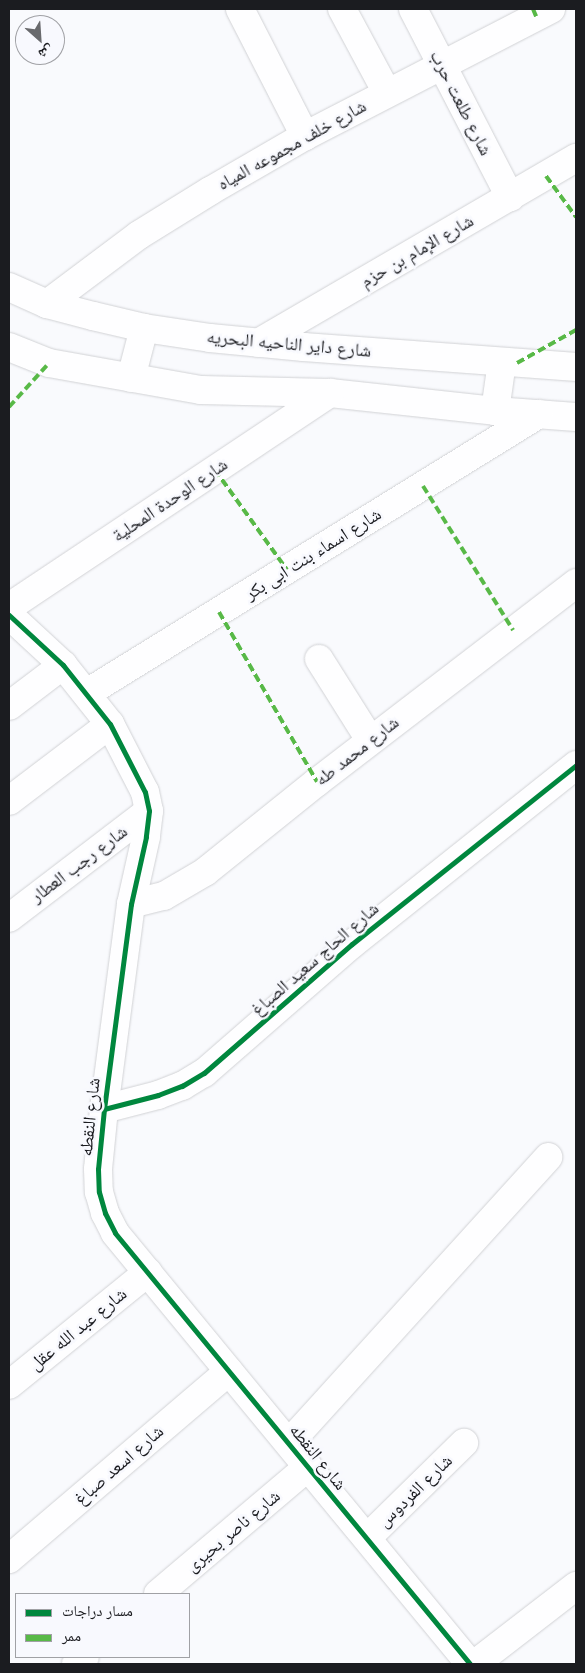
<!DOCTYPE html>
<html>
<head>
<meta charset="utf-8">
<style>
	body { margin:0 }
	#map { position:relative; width:585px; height:1673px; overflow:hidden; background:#f9fafd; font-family:Quicksand,"Noto Naskh Arabic",sans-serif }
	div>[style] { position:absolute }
	.roads { filter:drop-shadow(0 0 1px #d1d2d5) drop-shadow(0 0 1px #d1d2d5) }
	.minor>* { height:28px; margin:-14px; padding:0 14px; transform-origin:14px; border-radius:14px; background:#fefeff }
	.quiet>* { height:4px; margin-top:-2px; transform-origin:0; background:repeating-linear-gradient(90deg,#58b947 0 8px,transparent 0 12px) }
	.cycleway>* { height:5px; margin:-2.5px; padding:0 2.5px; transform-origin:2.5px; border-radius:2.5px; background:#00873e }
	span { translate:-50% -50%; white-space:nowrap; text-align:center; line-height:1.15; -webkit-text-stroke:5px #f8f9fe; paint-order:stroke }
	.street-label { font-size:18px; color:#1b1c20 }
	.frame { position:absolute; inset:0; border:10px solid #1b1c20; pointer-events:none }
	.legend { position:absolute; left:15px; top:1593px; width:175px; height:65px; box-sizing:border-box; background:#f8f9fe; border:1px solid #a0a1a5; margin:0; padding:6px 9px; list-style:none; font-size:15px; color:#1b1c20 }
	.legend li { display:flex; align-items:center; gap:10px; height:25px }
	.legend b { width:25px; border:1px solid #a0a1a5 }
	.north { position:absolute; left:15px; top:15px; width:50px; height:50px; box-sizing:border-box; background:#f8f9fe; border:1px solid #a0a1a5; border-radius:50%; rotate:154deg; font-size:14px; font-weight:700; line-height:20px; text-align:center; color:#1b1c20 }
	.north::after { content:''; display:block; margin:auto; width:18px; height:22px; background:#696a6d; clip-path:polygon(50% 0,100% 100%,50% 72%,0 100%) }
</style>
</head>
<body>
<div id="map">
	<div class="roads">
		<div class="minor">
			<i style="left:240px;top:9px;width:143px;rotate:62.9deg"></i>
			<i style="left:342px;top:9px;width:95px;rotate:61.8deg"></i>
			<i style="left:413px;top:9px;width:212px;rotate:62.7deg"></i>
			<i style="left:9px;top:287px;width:42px;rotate:24.1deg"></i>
			<i style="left:47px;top:304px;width:48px;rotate:14.6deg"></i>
			<i style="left:93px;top:316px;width:52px;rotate:13.2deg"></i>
			<i style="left:144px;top:328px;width:67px;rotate:8.6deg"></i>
			<i style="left:210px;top:338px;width:94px;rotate:5.5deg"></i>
			<i style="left:304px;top:347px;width:273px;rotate:4.2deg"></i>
			<i style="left:47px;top:304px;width:115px;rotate:-36.9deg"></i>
			<i style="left:139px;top:235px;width:84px;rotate:-31.8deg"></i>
			<i style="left:210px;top:191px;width:110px;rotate:-30.1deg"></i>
			<i style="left:305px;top:136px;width:277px;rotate:-27.3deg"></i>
			<i style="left:258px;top:343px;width:368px;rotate:-30.2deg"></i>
			<i style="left:9px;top:347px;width:43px;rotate:21.8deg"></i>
			<i style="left:49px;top:363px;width:154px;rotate:10.1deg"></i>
			<i style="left:201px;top:390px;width:129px;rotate:1.3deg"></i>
			<i style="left:330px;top:393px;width:166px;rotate:6.2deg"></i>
			<i style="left:495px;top:411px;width:81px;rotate:4.2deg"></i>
			<i style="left:131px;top:378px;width:52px;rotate:-75.4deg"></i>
			<i style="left:495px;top:411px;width:49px;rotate:-81.9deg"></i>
			<i style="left:9px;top:607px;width:386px;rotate:-33.7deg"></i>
			<i style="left:9px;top:615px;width:74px;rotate:42.8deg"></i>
			<i style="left:63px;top:665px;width:75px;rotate:51.5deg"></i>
			<i style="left:110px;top:724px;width:76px;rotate:62.8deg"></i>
			<i style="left:145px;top:792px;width:19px;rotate:78deg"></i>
			<i style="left:149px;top:811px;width:26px;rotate:97deg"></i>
			<i style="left:146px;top:837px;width:69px;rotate:102.6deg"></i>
			<i style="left:131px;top:904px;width:207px;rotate:97.5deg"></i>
			<i style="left:104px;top:1109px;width:60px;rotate:95.7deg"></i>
			<i style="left:98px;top:1169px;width:23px;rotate:88deg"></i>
			<i style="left:99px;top:1192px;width:22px;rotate:74deg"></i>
			<i style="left:105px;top:1213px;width:22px;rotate:63deg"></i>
			<i style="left:115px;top:1233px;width:558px;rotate:50.52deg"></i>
			<i style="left:319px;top:659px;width:96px;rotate:57.8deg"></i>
			<i style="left:87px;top:693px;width:531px;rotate:-31.69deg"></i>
			<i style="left:9px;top:706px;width:68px;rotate:-37.2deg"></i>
			<i style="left:9px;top:801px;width:127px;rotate:-37.3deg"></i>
			<i style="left:131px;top:904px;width:34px;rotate:-14deg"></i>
			<i style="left:164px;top:896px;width:48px;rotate:-30.3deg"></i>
			<i style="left:205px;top:872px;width:144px;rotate:-38.8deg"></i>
			<i style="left:317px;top:782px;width:327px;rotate:-37.5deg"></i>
			<i style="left:9px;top:918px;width:176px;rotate:-37.4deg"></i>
			<i style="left:104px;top:1109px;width:56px;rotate:-14.5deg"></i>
			<i style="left:158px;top:1095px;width:26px;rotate:-21deg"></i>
			<i style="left:182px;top:1086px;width:26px;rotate:-31deg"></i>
			<i style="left:204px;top:1073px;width:196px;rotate:-41.1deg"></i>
			<i style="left:352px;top:944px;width:287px;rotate:-38.6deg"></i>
			<i style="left:9px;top:1385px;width:179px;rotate:-39.1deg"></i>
			<i style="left:289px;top:1443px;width:386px;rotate:-47.8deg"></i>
			<i style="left:367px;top:1538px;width:136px;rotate:-44.4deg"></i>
			<i style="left:9px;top:1559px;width:289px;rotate:-40.5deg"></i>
			<i style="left:158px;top:1594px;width:197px;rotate:-40.3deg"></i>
			<i style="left:76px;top:1664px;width:11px;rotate:-38deg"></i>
			<i style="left:475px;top:1664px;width:128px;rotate:-37.7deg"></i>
		</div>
	</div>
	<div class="quiet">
		<i style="left:533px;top:9px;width:8px;rotate:67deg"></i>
		<i style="left:546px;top:176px;width:51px;rotate:53.8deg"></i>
		<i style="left:517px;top:363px;width:68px;rotate:-29.2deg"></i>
		<i style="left:9px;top:407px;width:59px;rotate:-47.7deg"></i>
		<i style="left:215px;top:470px;width:123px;rotate:54.2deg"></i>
		<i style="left:423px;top:486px;width:170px;rotate:58deg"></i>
		<i style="left:219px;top:612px;width:196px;rotate:60deg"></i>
	</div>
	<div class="cycleway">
		<i style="left:9px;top:615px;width:74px;rotate:42.8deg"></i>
		<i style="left:63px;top:665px;width:75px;rotate:51.5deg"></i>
		<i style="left:110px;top:724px;width:76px;rotate:62.8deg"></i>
		<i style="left:145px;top:792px;width:19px;rotate:78deg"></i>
		<i style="left:149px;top:811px;width:26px;rotate:97deg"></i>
		<i style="left:146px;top:837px;width:69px;rotate:102.6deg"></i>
		<i style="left:131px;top:904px;width:207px;rotate:97.5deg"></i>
		<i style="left:104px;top:1109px;width:60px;rotate:95.7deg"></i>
		<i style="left:98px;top:1169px;width:23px;rotate:88deg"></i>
		<i style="left:99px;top:1192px;width:22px;rotate:74deg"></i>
		<i style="left:105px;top:1213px;width:22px;rotate:63deg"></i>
		<i style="left:115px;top:1233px;width:558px;rotate:50.52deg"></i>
		<i style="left:104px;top:1109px;width:56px;rotate:-14.5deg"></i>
		<i style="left:158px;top:1095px;width:26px;rotate:-21deg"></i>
		<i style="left:182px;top:1086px;width:26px;rotate:-31deg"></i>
		<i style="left:204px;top:1073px;width:196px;rotate:-41.1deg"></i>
		<i style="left:352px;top:944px;width:287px;rotate:-38.6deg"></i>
	</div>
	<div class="street-label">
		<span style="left:461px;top:103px;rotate:63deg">شارع طلعت حرب</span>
		<span style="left:292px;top:145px;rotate:-29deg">شارع خلف مجموعه المياه</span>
		<span style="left:417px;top:251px;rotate:-30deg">شارع الإمام بن حزم</span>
		<span style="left:289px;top:344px;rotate:5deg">شارع داير الناحيه البحريه</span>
		<span style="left:170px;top:500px;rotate:-34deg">شارع الوحدة المحلية</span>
		<span style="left:313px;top:554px;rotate:-32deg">شارع اسماء بنت ابى بكر</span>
		<span style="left:357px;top:751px;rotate:-38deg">شارع محمد طه</span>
		<span style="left:79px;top:864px;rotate:-37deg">شارع رجب العطار</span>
		<span style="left:315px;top:959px;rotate:-41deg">شارع الحاج سعيد الصباغ</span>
		<span style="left:90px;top:1117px;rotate:-84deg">شارع النقطه</span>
		<span style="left:78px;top:1329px;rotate:-39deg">شارع عبد الله عقل</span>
		<span style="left:318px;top:1457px;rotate:51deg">شارع النقطه</span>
		<span style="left:119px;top:1465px;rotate:-41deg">شارع اسعد صباغ</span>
		<span style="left:415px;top:1491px;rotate:-44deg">شارع الفردوس</span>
		<span style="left:233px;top:1531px;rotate:-40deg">شارع ناصر بحيرى</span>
	</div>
	<div class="frame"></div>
	<ul class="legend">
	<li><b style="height:6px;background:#00873e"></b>مسار دراجات</li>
	<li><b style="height:6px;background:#58b947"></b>ممر</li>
	</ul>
	<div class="north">ش</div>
</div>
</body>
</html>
